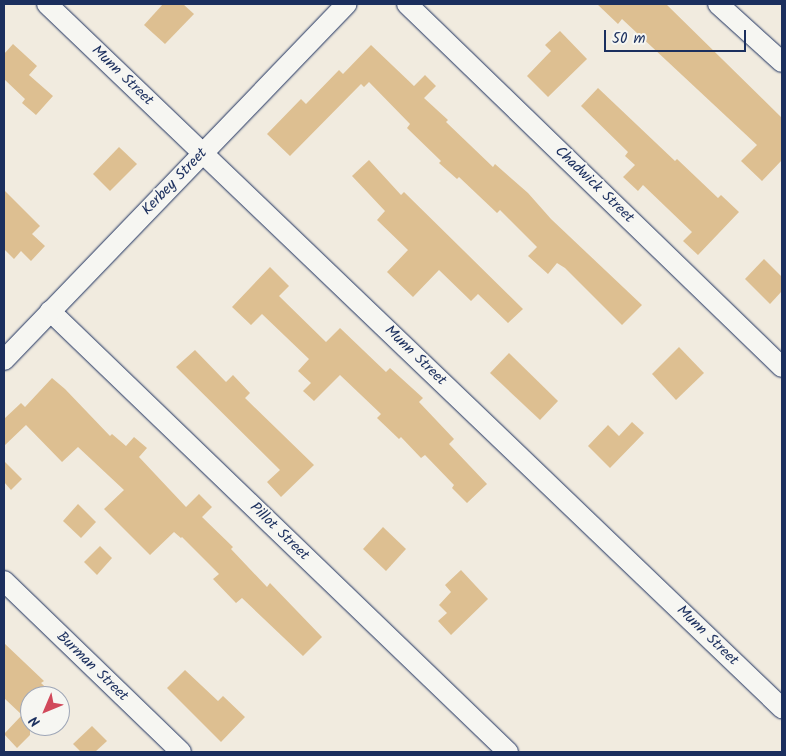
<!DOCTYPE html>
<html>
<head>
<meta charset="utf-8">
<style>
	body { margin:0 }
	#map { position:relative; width:786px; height:756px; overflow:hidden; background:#f1ebdf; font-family:Kalam,sans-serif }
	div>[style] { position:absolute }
	.building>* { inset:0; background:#ddbf91 }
	.roads { filter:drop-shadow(0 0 1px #1b2f5e) drop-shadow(0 0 1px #1b2f5e) }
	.minor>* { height:20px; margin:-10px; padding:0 10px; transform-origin:10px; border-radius:10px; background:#f6f6f2 }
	span { translate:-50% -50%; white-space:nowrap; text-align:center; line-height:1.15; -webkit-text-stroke:4px #f6f6f2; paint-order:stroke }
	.street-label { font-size:15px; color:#1b2f5e }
	.frame { position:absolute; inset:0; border:5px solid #1b2f5e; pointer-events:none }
	.north { position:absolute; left:20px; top:686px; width:50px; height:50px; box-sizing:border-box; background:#f6f6f2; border:1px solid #9ea6b7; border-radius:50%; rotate:225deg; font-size:14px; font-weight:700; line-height:20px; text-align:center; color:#1b2f5e }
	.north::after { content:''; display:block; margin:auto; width:18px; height:22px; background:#d1495b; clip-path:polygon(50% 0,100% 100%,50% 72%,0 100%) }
	.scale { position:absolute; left:604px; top:30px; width:142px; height:22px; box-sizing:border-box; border:2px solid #1b2f5e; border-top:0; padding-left:6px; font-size:15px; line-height:18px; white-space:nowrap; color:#1b2f5e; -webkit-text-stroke:4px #f6f6f2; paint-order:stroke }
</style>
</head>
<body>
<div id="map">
	<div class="building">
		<i style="clip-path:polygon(163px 4px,183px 4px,194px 14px,165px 44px,144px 25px)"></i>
		<i style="clip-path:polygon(597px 4px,666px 4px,782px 118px,782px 160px,762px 181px,741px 161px,757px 145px,622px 19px,618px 24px)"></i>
		<i style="clip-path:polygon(560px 31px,587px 59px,548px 97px,527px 76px,551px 51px,545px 45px)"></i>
		<i style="clip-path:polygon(13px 44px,37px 66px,29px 75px,53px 96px,36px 115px,22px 103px,25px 99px,4px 79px,4px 54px)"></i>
		<i style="clip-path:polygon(371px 45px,414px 86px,425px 75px,436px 86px,424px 98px,448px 120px,446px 122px,493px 167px,495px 164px,528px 193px,551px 219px,642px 305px,622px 325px,565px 268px,557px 263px,548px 274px,528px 256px,537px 247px,500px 210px,497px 213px,459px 177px,457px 179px,439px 163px,441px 161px,407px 128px,410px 124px,369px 82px,364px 87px,361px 84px,290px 156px,267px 134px,301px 99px,306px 104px,339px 70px,343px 74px)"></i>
		<i style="clip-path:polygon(598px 88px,675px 161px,677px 159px,718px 198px,721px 195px,739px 212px,698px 255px,683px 241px,692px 232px,643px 185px,638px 191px,623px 177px,635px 165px,625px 156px,628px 152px,581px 106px)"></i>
		<i style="clip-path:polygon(119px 147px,137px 164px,110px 191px,93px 174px)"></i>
		<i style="clip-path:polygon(369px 160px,401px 195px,404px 192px,523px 309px,508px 323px,478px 294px,471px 301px,439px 270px,413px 297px,387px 272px,408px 250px,377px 220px,385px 211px,352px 176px)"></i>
		<i style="clip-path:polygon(4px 190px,40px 226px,32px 234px,45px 246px,31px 261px,21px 251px,14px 259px,4px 249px)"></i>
		<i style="clip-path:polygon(764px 259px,782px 277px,782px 291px,770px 304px,745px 279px)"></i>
		<i style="clip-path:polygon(270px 267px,289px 286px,279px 296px,326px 342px,340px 328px,386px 372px,390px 368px,423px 398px,419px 402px,454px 439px,449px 444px,487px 484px,467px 503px,452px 488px,454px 485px,425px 455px,421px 458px,401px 437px,399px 439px,377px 418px,381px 414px,340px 375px,314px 401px,303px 391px,311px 383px,298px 371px,309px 359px,262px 314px,251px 325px,232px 307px)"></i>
		<i style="clip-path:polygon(679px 347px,704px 373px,676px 400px,652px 374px)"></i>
		<i style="clip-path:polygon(195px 350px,226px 382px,233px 375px,250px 393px,245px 398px,314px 465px,281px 497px,267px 482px,280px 470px,176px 367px)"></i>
		<i style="clip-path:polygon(509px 353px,558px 401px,540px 420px,490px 373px)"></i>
		<i style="clip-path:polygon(52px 378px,65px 389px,110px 436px,112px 434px,126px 446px,134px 437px,147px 448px,139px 457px,186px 507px,199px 494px,212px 507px,202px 517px,233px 547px,231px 549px,267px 587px,270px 583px,322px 637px,303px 656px,242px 598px,236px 603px,213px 579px,219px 574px,182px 537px,181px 538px,174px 532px,150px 555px,104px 509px,124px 490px,78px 447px,62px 462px,26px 425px,4px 446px,4px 419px,21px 403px,25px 407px)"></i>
		<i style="clip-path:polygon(632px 422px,644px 433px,610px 468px,588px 446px,608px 425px,619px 436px)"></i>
		<i style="clip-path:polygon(4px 461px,22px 479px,11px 490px,4px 482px)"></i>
		<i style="clip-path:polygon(78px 504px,96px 522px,81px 538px,63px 521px)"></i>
		<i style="clip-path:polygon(383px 527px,406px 549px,386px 571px,363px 549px)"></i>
		<i style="clip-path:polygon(100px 546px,112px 558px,97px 575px,84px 562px)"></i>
		<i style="clip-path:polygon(461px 570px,488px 599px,451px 635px,438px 621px,447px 613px,439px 605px,451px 592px,445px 585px)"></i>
		<i style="clip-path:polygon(4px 643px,44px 681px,41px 683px,55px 696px,30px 696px,30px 735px,17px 748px,4px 734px,22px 715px,4px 698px)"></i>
		<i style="clip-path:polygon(185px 670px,218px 701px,223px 696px,245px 717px,221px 742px,167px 688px)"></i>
		<i style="clip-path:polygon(92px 726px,107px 741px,95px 752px,81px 752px,73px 744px)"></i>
	</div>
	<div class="roads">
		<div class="minor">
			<i style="left:47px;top:4px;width:1018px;rotate:43.77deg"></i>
			<i style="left:407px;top:4px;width:522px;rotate:44.07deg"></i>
			<i style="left:718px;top:4px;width:86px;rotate:42.2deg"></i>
			<i style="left:50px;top:311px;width:636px;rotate:43.92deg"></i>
			<i style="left:4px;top:360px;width:494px;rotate:-46.1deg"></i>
			<i style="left:4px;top:581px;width:246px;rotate:44deg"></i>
		</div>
	</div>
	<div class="street-label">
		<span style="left:122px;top:76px;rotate:44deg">Munn Street</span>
		<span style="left:175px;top:182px;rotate:-46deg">Kerbey Street</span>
		<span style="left:594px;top:185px;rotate:44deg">Chadwick Street</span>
		<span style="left:415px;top:356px;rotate:44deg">Munn Street</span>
		<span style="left:279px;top:532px;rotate:44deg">Pillot Street</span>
		<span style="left:707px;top:636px;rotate:44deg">Munn Street</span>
		<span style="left:92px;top:667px;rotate:44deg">Burman Street</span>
	</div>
	<div class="frame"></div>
	<div class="north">N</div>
	<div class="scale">50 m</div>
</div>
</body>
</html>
